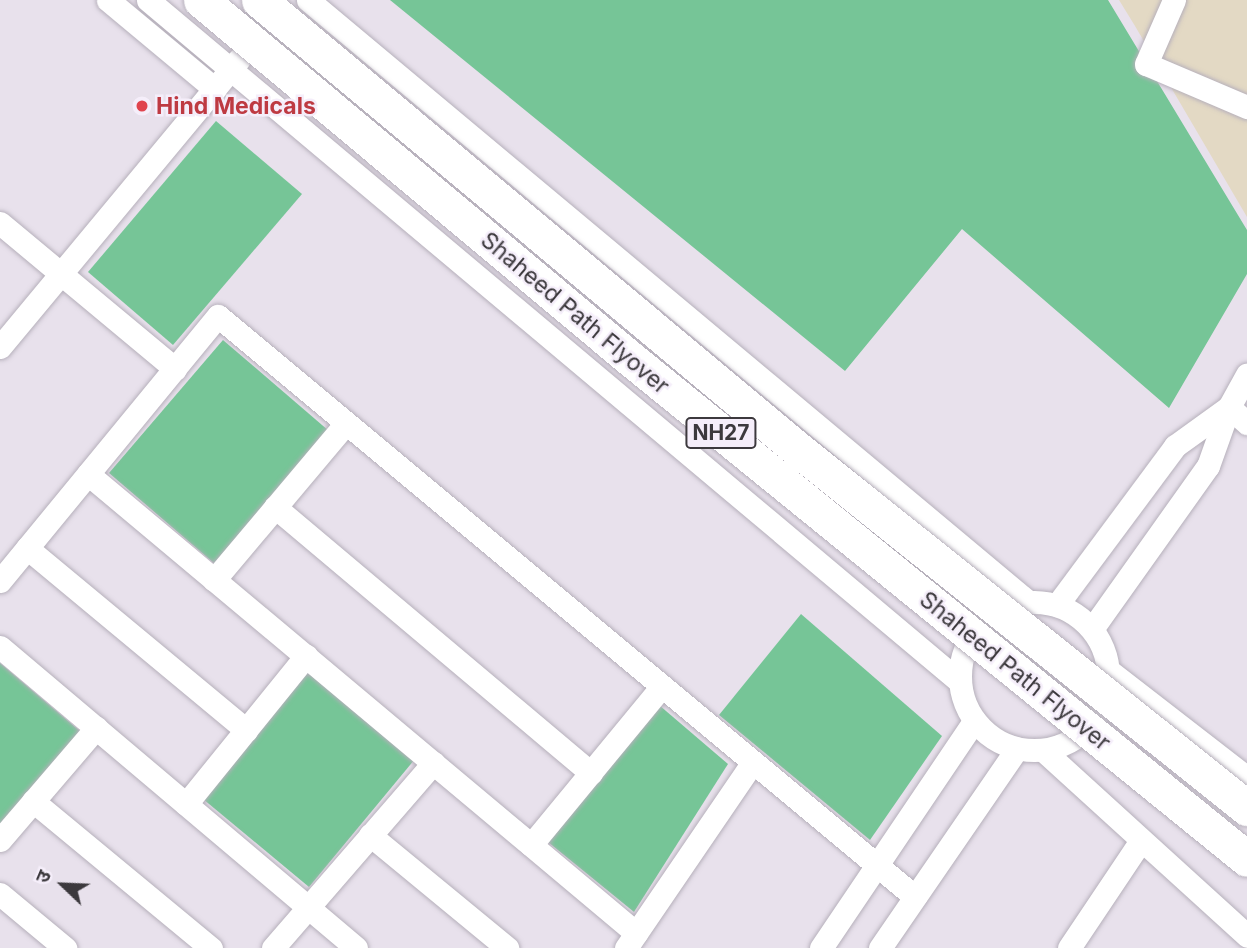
<!DOCTYPE html>
<html>
<head>
<meta charset="utf-8">
<style>
	body { margin:0 }
	#map { position:relative; width:1247px; height:948px; overflow:hidden; background:#e8e1ec; font-family:Inter,"Noto Sans Devanagari",sans-serif }
	div>[style] { position:absolute }
	.education>* { inset:0; background:#e3d9c4 }
	.green>* { inset:0; background:#76c597 }
	.roads { filter:drop-shadow(0 0 2px #b6b0bb) drop-shadow(0 0 2px #b6b0bb) }
	.minor>* { height:23px; margin:-11.5px; padding:0 11.5px; transform-origin:11.5px; border-radius:11.5px; background:#fff }
	.minor>.ring { margin:-11.5px; padding:0; box-sizing:content-box; background:none; border:23px solid #fff; border-radius:50% }
	.bridges { filter:drop-shadow(0 0 2px #b6b0bb) drop-shadow(0 0 2px #b6b0bb) }
	.highway-bridge>* { height:35px; margin:-17.5px; padding:0 17.5px; transform-origin:17.5px; border-radius:17.5px; background:#fff }
	.dots>* { width:19px; height:19px; translate:-50% -50%; box-sizing:border-box; border:4px solid #f5eefa; border-radius:50% }
	span { translate:-50% -50%; white-space:nowrap; text-align:center; line-height:1.15; -webkit-text-stroke:5px #f5eefa; paint-order:stroke }
	.shield-label span { padding:2px 5px; background:#f5eefa; border:2px solid; border-radius:5px; -webkit-text-stroke-width:0 }
	.shield-label { font-size:21px; color:#3c393d; font-weight:700 }
	.health-label { font-size:23px; color:#be3a42; font-weight:700 }
	.left { translate:0 -50%; text-align:left }
	.street-label { font-size:23px; color:#3c393d }
	.north { position:absolute; left:28px; top:850px; width:70px; height:70px; -webkit-text-stroke:5px #f5eefa; paint-order:stroke; rotate:293deg; font-size:19px; font-weight:700; line-height:28px; text-align:center; color:#3c393d }
	.north::after { content:''; display:block; margin:auto; width:24px; height:32px; background:#3c393d; clip-path:polygon(50% 0,100% 100%,50% 72%,0 100%) }
</style>
</head>
<body>
<div id="map">
	<div class="education">
		<i style="clip-path:polygon(1119px 0,1247px 0,1247px 217px,1135px 26px)"></i>
	</div>
	<div class="green">
		<i style="clip-path:polygon(390px 0,1108px 0,1247px 230px,1247px 274px,1169px 408px,962px 229px,845px 371px)"></i>
		<i style="clip-path:polygon(216px 121px,302px 194px,173px 345px,88px 272px)"></i>
		<i style="clip-path:polygon(223px 340px,329px 431px,215px 564px,109px 473px)"></i>
		<i style="clip-path:polygon(801px 614px,942px 736px,870px 840px,719px 715px)"></i>
		<i style="clip-path:polygon(0 663px,81px 732px,0 827px)"></i>
		<i style="clip-path:polygon(309px 671px,415px 759px,309px 887px,203px 799px)"></i>
		<i style="clip-path:polygon(659px 705px,728px 764px,634px 912px,548px 842px)"></i>
	</div>
	<div class="roads">
		<div class="minor">
			<i style="left:108px;top:0;width:139px;rotate:39.8deg"></i>
			<i style="left:148px;top:0;width:1059px;rotate:40.02deg"></i>
			<i style="left:308px;top:0;width:937px;rotate:39.89deg"></i>
			<i style="left:1174px;top:0;width:70px;rotate:113.6deg"></i>
			<i style="left:1146px;top:64px;width:110px;rotate:23.1deg"></i>
			<i style="left:0;top:223px;width:228px;rotate:39.8deg"></i>
			<i style="left:0;top:347px;width:374px;rotate:-50.3deg"></i>
			<i style="left:1229px;top:407px;width:24px;rotate:42deg"></i>
			<i style="left:88px;top:474px;width:715px;rotate:39.95deg"></i>
			<i style="left:275px;top:507px;width:413px;rotate:40.1deg"></i>
			<i style="left:27px;top:548px;width:285px;rotate:39.7deg"></i>
			<i style="left:214px;top:580px;width:205px;rotate:-49.9deg"></i>
			<i style="left:0;top:581px;width:343px;rotate:-50.6deg"></i>
			<i style="left:218px;top:316px;width:907px;rotate:39.81deg"></i>
			<i class="ring" style="left:960px;top:602px;width:125px;height:125px"></i>
			<i style="left:1057px;top:605px;width:198px;rotate:-53.4deg"></i>
			<i style="left:1175px;top:446px;width:67px;rotate:-35.8deg"></i>
			<i style="left:1092px;top:629px;width:200px;rotate:-54.6deg"></i>
			<i style="left:1208px;top:466px;width:63px;rotate:-70.4deg"></i>
			<i style="left:1229px;top:407px;width:37px;rotate:-61deg"></i>
			<i style="left:0;top:647px;width:466px;rotate:40.2deg"></i>
			<i style="left:1108px;top:670px;width:176px;rotate:37.8deg"></i>
			<i style="left:1044px;top:751px;width:275px;rotate:42.3deg"></i>
			<i style="left:33px;top:801px;width:231px;rotate:39.6deg"></i>
			<i style="left:186px;top:804px;width:191px;rotate:-51deg"></i>
			<i style="left:370px;top:835px;width:178px;rotate:39.5deg"></i>
			<i style="left:0;top:840px;width:148px;rotate:-49.4deg"></i>
			<i style="left:531px;top:845px;width:206px;rotate:-50.5deg"></i>
			<i style="left:0;top:894px;width:85px;rotate:39.7deg"></i>
			<i style="left:273px;top:948px;width:245px;rotate:-49.1deg"></i>
			<i style="left:626px;top:948px;width:225px;rotate:-55.7deg"></i>
			<i style="left:821px;top:948px;width:274px;rotate:-56deg"></i>
			<i style="left:880px;top:948px;width:242px;rotate:-55.5deg"></i>
			<i style="left:1069px;top:948px;width:128px;rotate:-56.2deg"></i>
		</div>
	</div>
	<div class="bridges">
		<div class="highway-bridge">
			<i style="left:201px;top:0;width:555px;rotate:39.88deg"></i>
			<i style="left:627px;top:356px;width:798px;rotate:39.05deg"></i>
			<i style="left:259px;top:0;width:706px;rotate:39.83deg"></i>
			<i style="left:801px;top:452px;width:571px;rotate:38.6deg"></i>
		</div>
	</div>
	<div class="dots">
		<i style="left:142px;top:106px;background:#e0444e"></i>
	</div>
	<div class="shield-label">
		<span style="left:721px;top:433px">NH27</span>
	</div>
	<div class="health-label">
		<span class="left" style="left:156px;top:106px">Hind Medicals</span>
	</div>
	<div class="street-label">
		<span style="left:575px;top:313px;rotate:40deg">Shaheed Path Flyover</span>
		<span style="left:1015px;top:671px;rotate:39deg">Shaheed Path Flyover</span>
	</div>
	<div class="north">उ</div>
</div>
</body>
</html>
